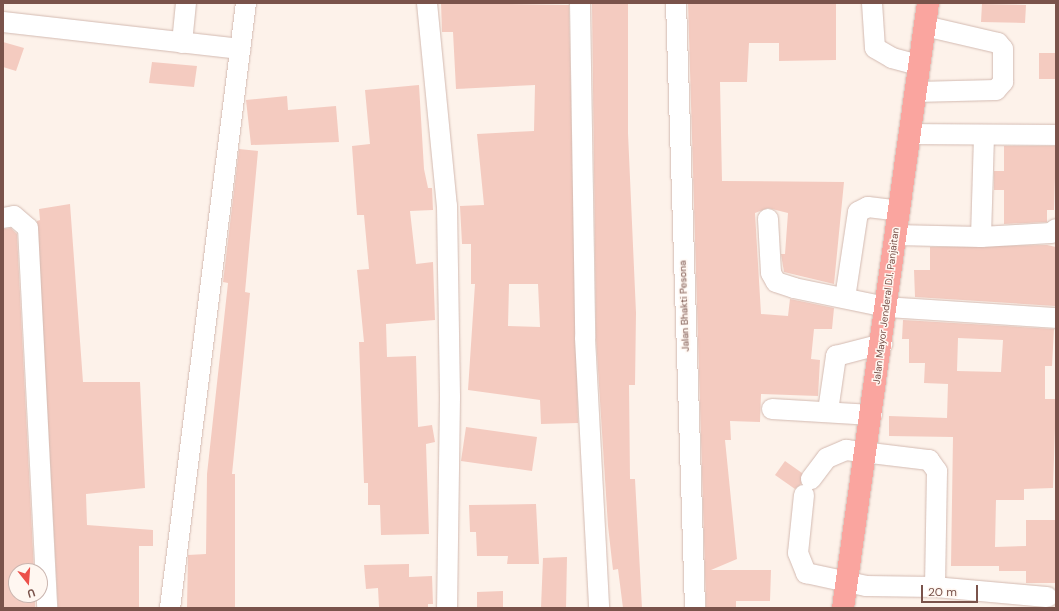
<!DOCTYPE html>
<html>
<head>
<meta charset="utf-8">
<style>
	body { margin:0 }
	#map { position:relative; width:1059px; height:611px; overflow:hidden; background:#fdf2ea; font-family:"DM Sans",sans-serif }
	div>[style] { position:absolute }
	.building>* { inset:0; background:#f4cbc0 }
	.roads { filter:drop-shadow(0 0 1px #d3bab1) drop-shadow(0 0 1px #d3bab1) }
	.minor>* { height:20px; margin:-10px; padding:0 10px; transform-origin:10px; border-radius:10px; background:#fff }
	.highway>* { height:22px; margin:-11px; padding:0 11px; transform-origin:11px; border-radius:11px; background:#faa59f }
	span { translate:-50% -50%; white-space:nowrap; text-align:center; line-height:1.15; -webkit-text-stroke:3px #fff7f1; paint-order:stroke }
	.street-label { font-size:10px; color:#7a534b }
	.frame { position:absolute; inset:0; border:4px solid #7a534b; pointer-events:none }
	.north { position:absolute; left:8px; top:563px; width:40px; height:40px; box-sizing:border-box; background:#fff7f1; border:1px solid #cab5af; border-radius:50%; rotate:163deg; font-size:11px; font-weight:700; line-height:16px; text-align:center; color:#7a534b }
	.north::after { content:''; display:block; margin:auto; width:14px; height:18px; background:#ec504a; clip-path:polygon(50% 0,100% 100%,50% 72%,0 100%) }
	.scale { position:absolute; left:921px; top:585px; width:57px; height:18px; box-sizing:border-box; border:2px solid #7a534b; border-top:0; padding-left:5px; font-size:12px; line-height:14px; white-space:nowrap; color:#7a534b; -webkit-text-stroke:3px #fff7f1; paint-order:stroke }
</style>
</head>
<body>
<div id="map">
	<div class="building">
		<i style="clip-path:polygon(evenodd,441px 3px,569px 5px,578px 423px,541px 424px,540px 400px,468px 390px,475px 284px,471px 284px,471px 244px,462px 244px,460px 206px,484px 205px,477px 134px,534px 131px,535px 85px,456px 89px,453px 32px,442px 32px,441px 3px,509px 284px,538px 284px,540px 327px,508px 326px,509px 284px)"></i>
		<i style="clip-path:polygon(592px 3px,628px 3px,628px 133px,636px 313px,635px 385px,629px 385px,630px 479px,635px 479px,642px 608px,623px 608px,618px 569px,613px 570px,608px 526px,596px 338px)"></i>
		<i style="clip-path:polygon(688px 3px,836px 3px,836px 60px,779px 61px,779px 43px,749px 43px,747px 82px,720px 82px,722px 181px,844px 182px,834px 284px,784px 272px,781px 254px,785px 254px,788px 213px,768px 208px,755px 213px,761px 314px,788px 316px,790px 299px,834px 308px,832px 329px,814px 329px,811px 359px,820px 360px,818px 396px,761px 394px,760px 422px,730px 421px,731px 440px,725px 440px,737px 559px,711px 570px,771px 570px,770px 601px,736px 601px,736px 608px,706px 608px)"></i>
		<i style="clip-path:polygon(982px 4px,1026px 5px,1025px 23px,981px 22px)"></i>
		<i style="clip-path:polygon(3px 42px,24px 48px,16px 71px,3px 67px)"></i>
		<i style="clip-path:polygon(1039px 53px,1056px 53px,1056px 79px,1039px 79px)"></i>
		<i style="clip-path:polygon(152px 62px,197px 66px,194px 87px,149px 83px)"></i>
		<i style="clip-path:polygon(419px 85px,424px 169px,428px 188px,432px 188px,433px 210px,410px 211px,416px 264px,433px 262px,435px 320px,386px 324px,387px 357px,416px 356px,418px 427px,432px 425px,435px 442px,426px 444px,429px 534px,381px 535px,380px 505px,368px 505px,368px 483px,364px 483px,359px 342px,364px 342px,357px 270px,369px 269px,364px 215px,357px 215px,352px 146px,370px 144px,365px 90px)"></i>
		<i style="clip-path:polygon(287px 96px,288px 110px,336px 106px,339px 142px,251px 145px,246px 100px)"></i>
		<i style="clip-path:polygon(1004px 146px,1056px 146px,1054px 210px,1047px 210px,1047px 222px,1004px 224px,1004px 190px,994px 190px,994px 171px,1004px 171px)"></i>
		<i style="clip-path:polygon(239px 149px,258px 151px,245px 292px,250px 293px,232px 474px,235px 474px,235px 608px,187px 608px,188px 555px,206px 554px,207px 474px,228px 283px,223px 282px)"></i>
		<i style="clip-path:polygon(70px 204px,83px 382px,140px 382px,145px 488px,86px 494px,87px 525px,153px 530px,153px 546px,139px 546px,139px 608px,58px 608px,37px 221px,40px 220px,39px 209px)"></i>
		<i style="clip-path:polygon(11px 228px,17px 234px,34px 571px,16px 571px,16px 595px,35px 595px,35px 608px,3px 608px,3px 229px)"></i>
		<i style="clip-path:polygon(1047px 245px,1056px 247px,1055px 306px,915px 297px,914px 270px,930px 270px,930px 247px)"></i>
		<i style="clip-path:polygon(evenodd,903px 320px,1054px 329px,1052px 366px,1045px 366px,1045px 399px,1056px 399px,1053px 488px,1024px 489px,1024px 500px,996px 500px,995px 547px,1026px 546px,1026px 520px,1056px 520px,1056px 583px,1026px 583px,1026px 571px,999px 571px,999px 566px,951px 566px,953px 437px,889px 436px,889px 416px,947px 418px,948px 384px,924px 383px,925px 363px,909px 363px,909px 339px,902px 339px,903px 320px,958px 338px,1003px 340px,1001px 372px,957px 371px,958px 338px)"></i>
		<i style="clip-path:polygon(466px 427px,537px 437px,532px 471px,461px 461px)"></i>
		<i style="clip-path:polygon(785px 461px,802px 473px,801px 484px,795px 489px,775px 475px)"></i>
		<i style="clip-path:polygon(536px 504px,539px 564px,507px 564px,508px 556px,477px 556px,476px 532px,470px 532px,469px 505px)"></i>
		<i style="clip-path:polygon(567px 557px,566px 608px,541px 608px,543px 558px)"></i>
		<i style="clip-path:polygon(409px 564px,409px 577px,432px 576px,433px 604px,428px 604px,428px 608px,379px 607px,378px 588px,366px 589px,364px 565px)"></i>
		<i style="clip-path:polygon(503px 591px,503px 608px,477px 608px,477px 592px)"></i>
	</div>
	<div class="roads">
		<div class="minor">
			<i style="left:427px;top:3px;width:204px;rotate:84.4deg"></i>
			<i style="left:447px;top:206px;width:191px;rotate:89.1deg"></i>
			<i style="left:450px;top:397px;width:211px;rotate:90.8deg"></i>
			<i style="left:580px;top:3px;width:335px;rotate:89.1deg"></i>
			<i style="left:585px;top:338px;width:270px;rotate:87deg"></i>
			<i style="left:676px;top:3px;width:605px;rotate:88.2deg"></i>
			<i style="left:872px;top:3px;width:45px;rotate:86.2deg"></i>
			<i style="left:875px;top:48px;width:20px;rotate:30deg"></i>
			<i style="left:892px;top:58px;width:28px;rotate:15deg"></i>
			<i style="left:3px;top:22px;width:239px;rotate:6.5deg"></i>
			<i style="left:182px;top:43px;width:40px;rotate:-84.3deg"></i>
			<i style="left:916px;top:92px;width:80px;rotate:-1.4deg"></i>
			<i style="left:996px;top:90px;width:11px;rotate:-49deg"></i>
			<i style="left:1003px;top:82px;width:33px;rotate:-90deg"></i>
			<i style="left:1003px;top:49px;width:8px;rotate:-130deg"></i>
			<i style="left:998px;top:43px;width:75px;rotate:-166.9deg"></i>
			<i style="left:910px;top:134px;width:146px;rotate:0.4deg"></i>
			<i style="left:3px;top:218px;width:11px;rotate:-10deg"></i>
			<i style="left:14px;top:216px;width:18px;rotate:41deg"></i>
			<i style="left:28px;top:228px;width:380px;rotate:87.1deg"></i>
			<i style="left:768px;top:219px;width:54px;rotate:86.8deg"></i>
			<i style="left:771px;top:273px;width:10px;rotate:61deg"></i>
			<i style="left:776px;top:282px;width:19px;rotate:18deg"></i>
			<i style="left:794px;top:288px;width:94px;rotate:11.7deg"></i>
			<i style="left:886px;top:307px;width:170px;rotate:3.7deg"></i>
			<i style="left:895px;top:235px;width:86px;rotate:1.3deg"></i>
			<i style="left:981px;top:237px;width:70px;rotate:-3.3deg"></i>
			<i style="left:1051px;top:233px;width:6px;rotate:-39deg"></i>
			<i style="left:981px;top:237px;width:102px;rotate:-88.3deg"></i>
			<i style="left:845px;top:298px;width:87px;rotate:-81.4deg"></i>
			<i style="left:858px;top:212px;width:11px;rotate:-27deg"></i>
			<i style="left:868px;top:207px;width:31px;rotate:7deg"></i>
			<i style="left:772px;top:409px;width:100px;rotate:3.4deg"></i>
			<i style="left:828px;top:411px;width:56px;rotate:-81.7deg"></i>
			<i style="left:836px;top:356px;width:48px;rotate:-14.6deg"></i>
			<i style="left:811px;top:479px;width:26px;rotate:-53deg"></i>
			<i style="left:827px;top:458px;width:21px;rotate:-23deg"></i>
			<i style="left:846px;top:450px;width:84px;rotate:6.9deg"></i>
			<i style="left:929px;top:460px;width:14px;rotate:54deg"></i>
			<i style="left:937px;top:471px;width:116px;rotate:91deg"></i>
			<i style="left:935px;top:587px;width:113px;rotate:5.1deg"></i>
			<i style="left:804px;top:495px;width:58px;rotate:95.9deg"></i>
			<i style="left:798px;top:553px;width:22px;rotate:68deg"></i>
			<i style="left:806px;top:573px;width:61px;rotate:12.2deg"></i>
			<i style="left:866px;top:586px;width:69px;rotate:0.8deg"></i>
			<i style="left:170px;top:608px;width:610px;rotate:-82.84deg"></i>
		</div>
		<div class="highway">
			<i style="left:843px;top:608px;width:611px;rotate:-82deg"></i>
		</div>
	</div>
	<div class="street-label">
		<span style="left:684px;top:306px;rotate:-92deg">Jalan Bhakti Pesona</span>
		<span style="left:886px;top:306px;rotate:-83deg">Jalan Mayor Jenderal D.I. Panjaitan</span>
	</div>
	<div class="frame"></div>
	<div class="north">U</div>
	<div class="scale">20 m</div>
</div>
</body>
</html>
